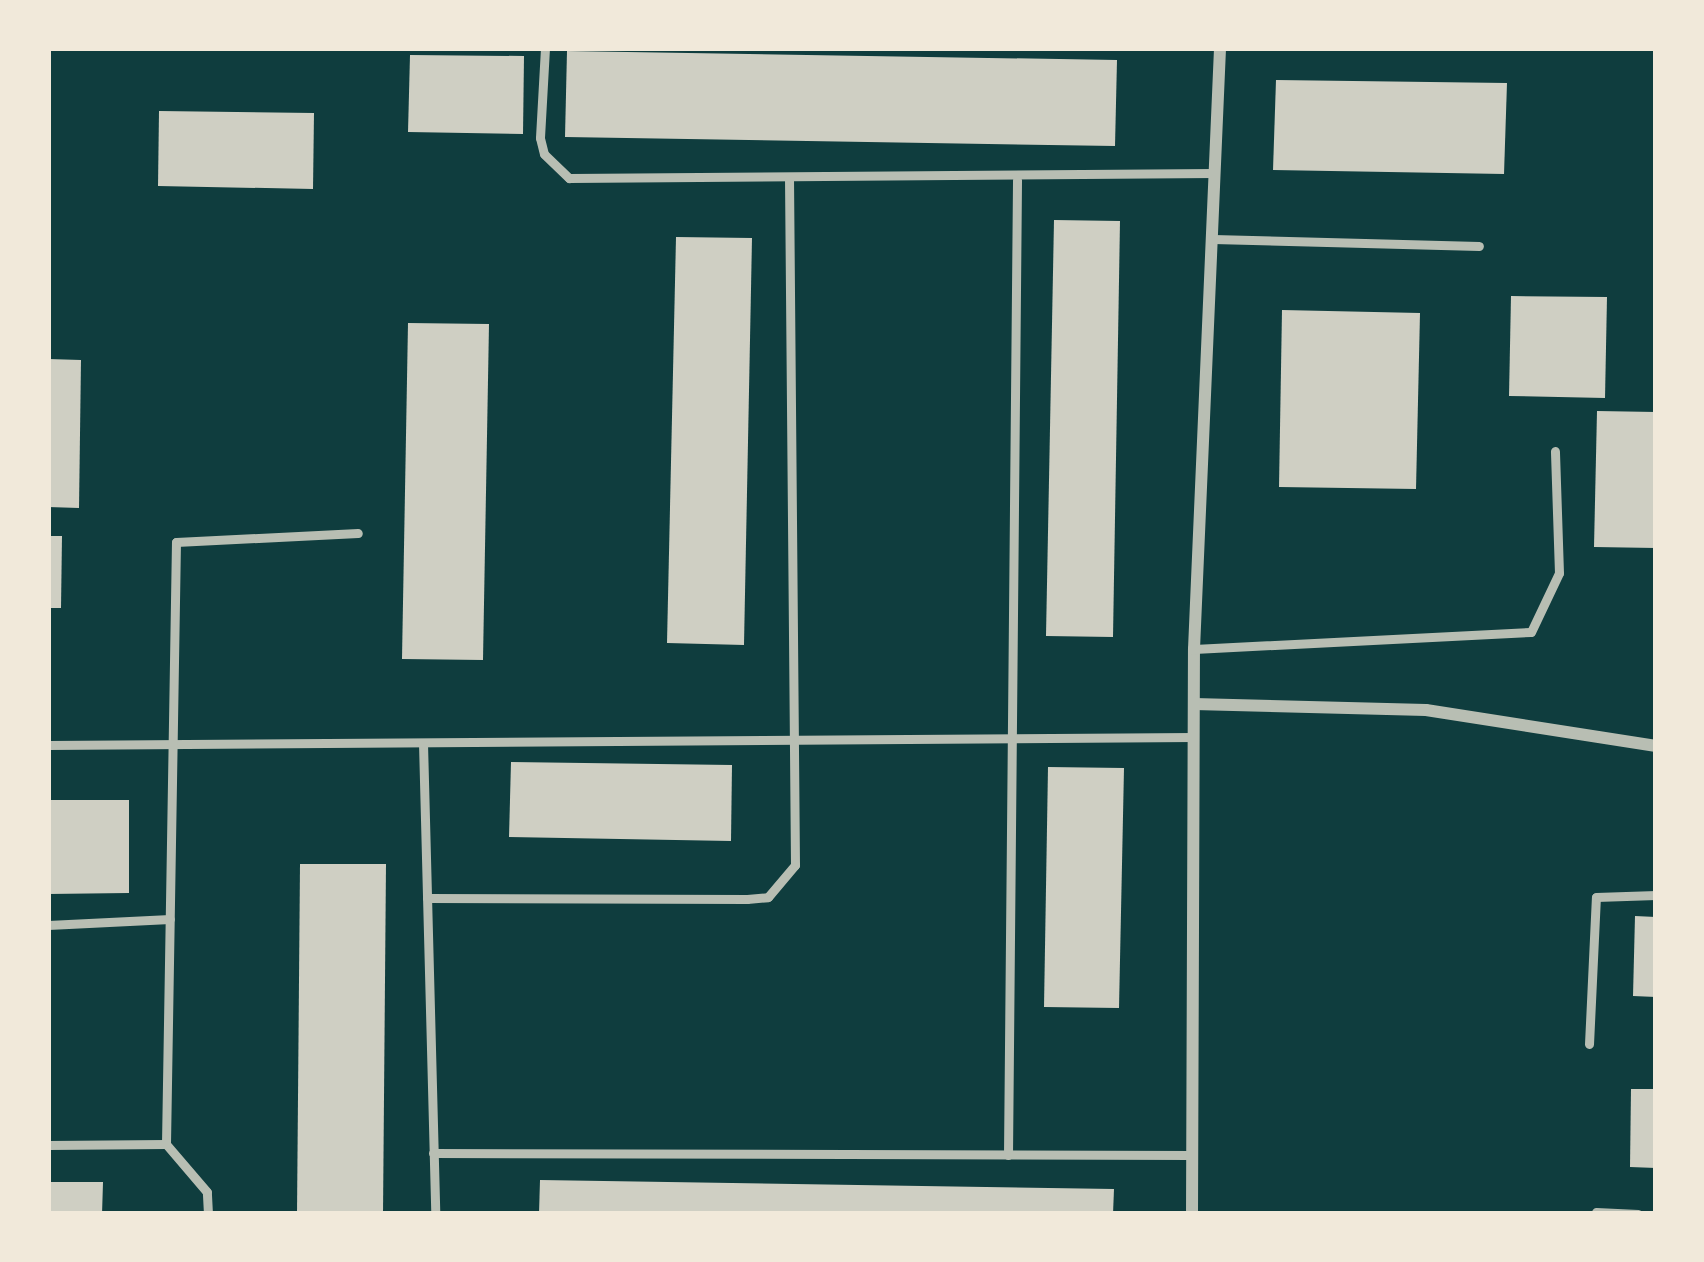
<!DOCTYPE html>
<html>
<head>
<meta charset="utf-8">
<style>
	body { margin:0 }
	#map { position:relative; width:1704px; height:1262px; overflow:hidden; background:#0f3d3e; font-family:Ubuntu,sans-serif }
	div>[style] { position:absolute }
	.building>* { inset:0; background:#cfcfc3 }
	.service>* { height:9px; margin:-4.5px; padding:0 4.5px; transform-origin:4.5px; border-radius:4.5px; background:#b8beb3 }
	.minor>* { height:12px; margin:-6px; padding:0 6px; transform-origin:6px; border-radius:6px; background:#b8beb3 }
	span { translate:-50% -50%; white-space:nowrap; text-align:center; line-height:1.15; -webkit-text-stroke:9px #f1e9da; paint-order:stroke }
	.frame { position:absolute; inset:0; border:51px solid #f1e9da; pointer-events:none }
</style>
</head>
<body>
<div id="map">
	<div class="building">
		<i style="clip-path:polygon(567px 51px,1117px 60px,1115px 146px,565px 137px)"></i>
		<i style="clip-path:polygon(410px 55px,524px 56px,523px 134px,408px 132px)"></i>
		<i style="clip-path:polygon(1276px 80px,1507px 83px,1504px 174px,1273px 170px)"></i>
		<i style="clip-path:polygon(159px 111px,314px 113px,313px 189px,158px 186px)"></i>
		<i style="clip-path:polygon(1054px 220px,1120px 221px,1113px 637px,1046px 636px)"></i>
		<i style="clip-path:polygon(676px 237px,752px 238px,744px 645px,667px 643px)"></i>
		<i style="clip-path:polygon(1511px 296px,1607px 297px,1605px 398px,1509px 396px)"></i>
		<i style="clip-path:polygon(1282px 310px,1420px 313px,1416px 489px,1279px 487px)"></i>
		<i style="clip-path:polygon(408px 323px,489px 324px,483px 660px,402px 659px)"></i>
		<i style="clip-path:polygon(48px 359px,81px 360px,79px 508px,48px 507px)"></i>
		<i style="clip-path:polygon(1597px 411px,1656px 412px,1656px 548px,1594px 547px)"></i>
		<i style="clip-path:polygon(48px 536px,62px 536px,61px 608px,48px 608px)"></i>
		<i style="clip-path:polygon(511px 762px,732px 765px,731px 841px,509px 837px)"></i>
		<i style="clip-path:polygon(1048px 767px,1124px 768px,1119px 1008px,1044px 1007px)"></i>
		<i style="clip-path:polygon(48px 800px,129px 800px,129px 893px,48px 894px)"></i>
		<i style="clip-path:polygon(300px 864px,386px 864px,383px 1214px,297px 1214px)"></i>
		<i style="clip-path:polygon(1635px 916px,1656px 917px,1656px 997px,1633px 996px)"></i>
		<i style="clip-path:polygon(1631px 1089px,1656px 1089px,1656px 1168px,1630px 1167px)"></i>
		<i style="clip-path:polygon(540px 1180px,1114px 1189px,1113px 1214px,539px 1214px)"></i>
		<i style="clip-path:polygon(48px 1182px,103px 1182px,102px 1214px,48px 1214px)"></i>
	</div>
	<div class="service">
		<i style="left:545px;top:48px;width:90px;rotate:93.2deg"></i>
		<i style="left:540px;top:138px;width:16px;rotate:76deg"></i>
		<i style="left:544px;top:154px;width:35px;rotate:44deg"></i>
		<i style="left:569px;top:178px;width:645px;rotate:-0.44deg"></i>
		<i style="left:1213px;top:239px;width:266px;rotate:1.5deg"></i>
		<i style="left:1194px;top:649px;width:337px;rotate:-2.9deg"></i>
		<i style="left:1531px;top:632px;width:65px;rotate:-64.6deg"></i>
		<i style="left:1559px;top:573px;width:122px;rotate:-91.9deg"></i>
		<i style="left:423px;top:743px;width:471px;rotate:88.5deg"></i>
		<i style="left:48px;top:745px;width:1146px;rotate:-0.4deg"></i>
		<i style="left:427px;top:898px;width:320px;rotate:0.2deg"></i>
		<i style="left:747px;top:899px;width:21px;rotate:-5deg"></i>
		<i style="left:768px;top:897px;width:42px;rotate:-49.8deg"></i>
		<i style="left:795px;top:865px;width:685px;rotate:-90.5deg"></i>
		<i style="left:48px;top:925px;width:122px;rotate:-2.8deg"></i>
		<i style="left:1589px;top:1044px;width:147px;rotate:-87.3deg"></i>
		<i style="left:1596px;top:897px;width:60px;rotate:-1.9deg"></i>
		<i style="left:48px;top:1145px;width:118px;rotate:-0.5deg"></i>
		<i style="left:433px;top:1153px;width:759px;rotate:0.15deg"></i>
		<i style="left:1008px;top:1155px;width:975px;rotate:-89.47deg"></i>
		<i style="left:1596px;top:1212px;width:42px;rotate:2.7deg"></i>
		<i style="left:208px;top:1214px;width:22px;rotate:-93deg"></i>
		<i style="left:207px;top:1192px;width:63px;rotate:-130.5deg"></i>
		<i style="left:166px;top:1144px;width:602px;rotate:-89.05deg"></i>
		<i style="left:176px;top:542px;width:182px;rotate:-2.8deg"></i>
	</div>
	<div class="minor">
		<i style="left:1194px;top:704px;width:232px;rotate:1.5deg"></i>
		<i style="left:1426px;top:710px;width:233px;rotate:8.9deg"></i>
		<i style="left:1192px;top:1214px;width:565px;rotate:-89.8deg"></i>
		<i style="left:1194px;top:649px;width:602px;rotate:-87.52deg"></i>
	</div>
	<div class="frame"></div>
</div>
</body>
</html>
